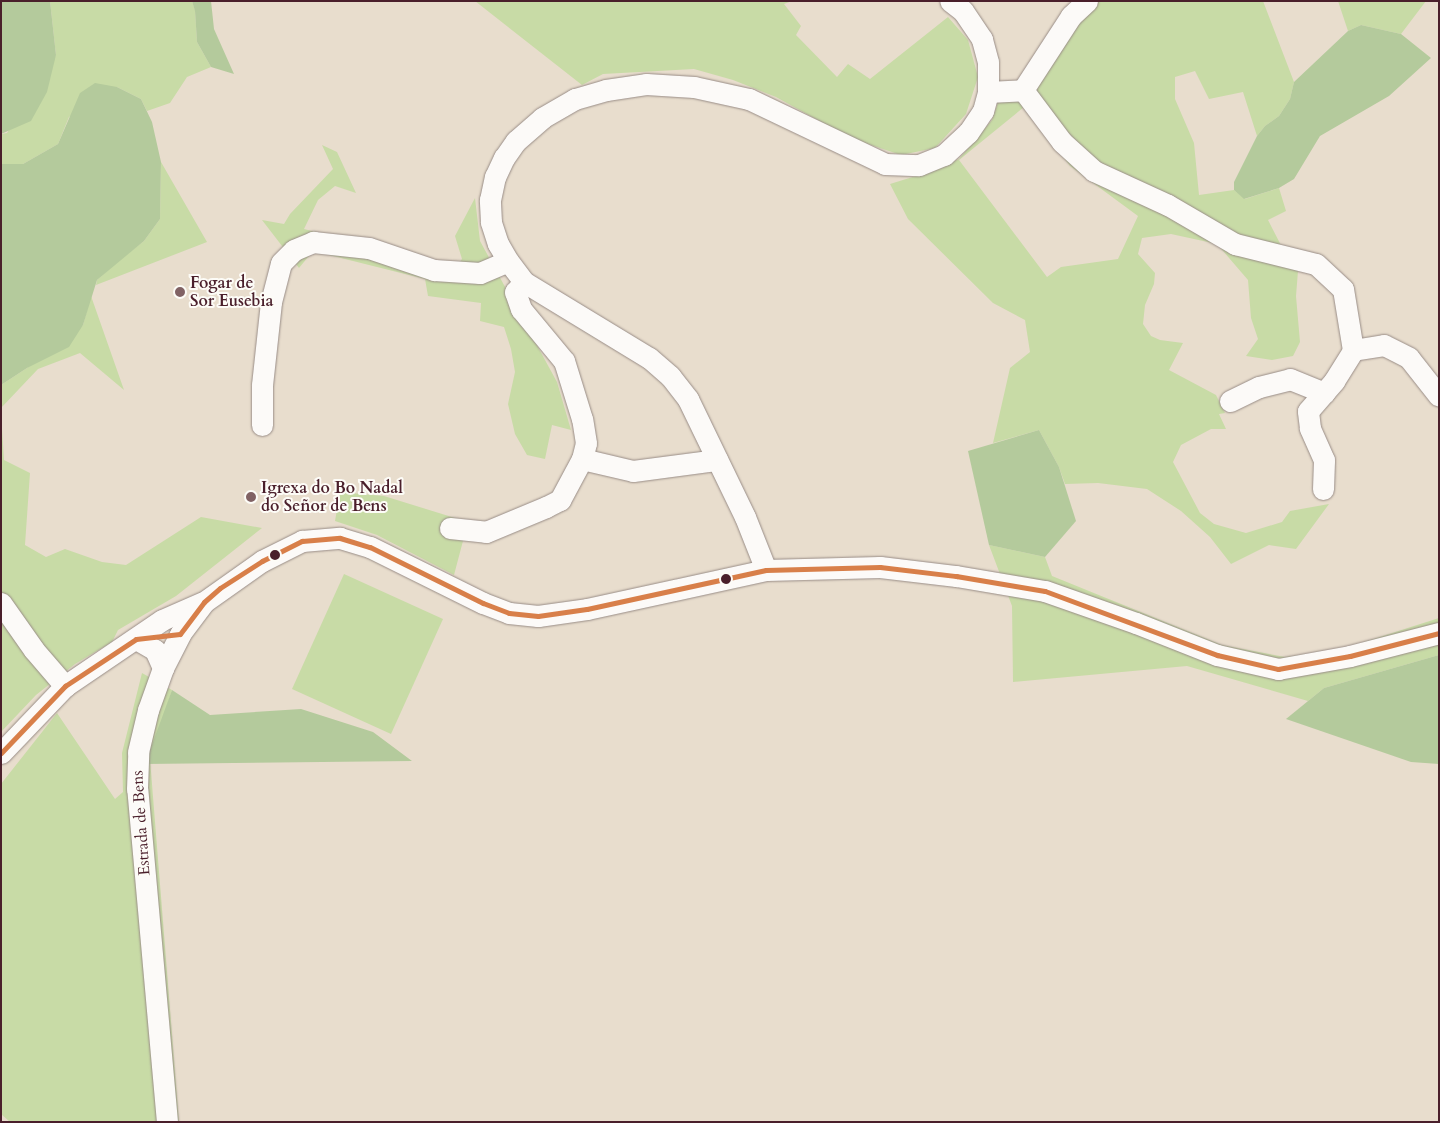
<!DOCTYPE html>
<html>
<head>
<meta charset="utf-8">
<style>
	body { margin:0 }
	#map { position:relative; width:1440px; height:1123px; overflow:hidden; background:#e8ddcd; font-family:Cardo,serif }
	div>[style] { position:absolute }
	.green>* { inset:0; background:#c8dba6 }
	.forest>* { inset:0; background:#b4ca9c }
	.roads { filter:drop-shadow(0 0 1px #988c86) drop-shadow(0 0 1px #988c86) }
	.minor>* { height:21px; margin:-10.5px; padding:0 10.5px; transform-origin:10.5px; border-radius:10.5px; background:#fcfaf8 }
	.bus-1>* { height:5px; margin:-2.5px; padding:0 2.5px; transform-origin:2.5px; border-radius:2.5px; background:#d87f49 }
	.dots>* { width:14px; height:14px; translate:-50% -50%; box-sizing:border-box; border:2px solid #fdfcf7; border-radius:50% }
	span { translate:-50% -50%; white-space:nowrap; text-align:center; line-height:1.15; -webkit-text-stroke:4px #fdfcf7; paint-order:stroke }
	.poi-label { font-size:16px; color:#4a1f2b; font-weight:700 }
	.left { translate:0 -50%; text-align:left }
	.street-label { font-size:16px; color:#4a1f2b }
	.frame { position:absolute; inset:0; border:2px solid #4a1f2b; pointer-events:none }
</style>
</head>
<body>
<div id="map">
	<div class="green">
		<i style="clip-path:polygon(50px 1px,192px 1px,195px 10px,197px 42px,211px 67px,187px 77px,170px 103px,147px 111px,141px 99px,117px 87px,69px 117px,58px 144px,23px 164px,1px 164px,1px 134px,7px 133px,56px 55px)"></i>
		<i style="clip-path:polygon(475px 1px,792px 1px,784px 4px,801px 26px,796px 35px,837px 77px,848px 64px,870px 79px,948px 17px,968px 40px,978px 77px,966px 114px,935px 148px,901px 155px,850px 138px,776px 97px,733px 80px,694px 69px,603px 74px,582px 85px)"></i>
		<i style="clip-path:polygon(evenodd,1075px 1px,1263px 1px,1294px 82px,1290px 99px,1279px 116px,1265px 126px,1257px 136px,1243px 92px,1209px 99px,1195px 71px,1175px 77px,1175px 99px,1194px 143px,1199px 195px,1234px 190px,1245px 199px,1279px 188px,1286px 211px,1268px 220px,1285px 253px,1298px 271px,1296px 296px,1300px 342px,1293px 356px,1272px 360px,1246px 356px,1258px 339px,1251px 318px,1248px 280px,1217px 244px,1171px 234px,1142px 238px,1138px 254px,1155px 273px,1154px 284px,1145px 305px,1143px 324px,1151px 336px,1160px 340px,1183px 343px,1169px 370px,1216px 395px,1225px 413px,1219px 414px,1226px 429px,1211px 429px,1181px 445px,1173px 462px,1200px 513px,1214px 524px,1246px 533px,1282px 522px,1290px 511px,1329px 504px,1296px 549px,1269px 545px,1231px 564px,1210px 537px,1181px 511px,1147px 489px,1098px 483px,1065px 484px,1059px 467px,1039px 430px,993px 443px,1010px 368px,1030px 352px,1025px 320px,993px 303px,908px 219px,890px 184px,932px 171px,959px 159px,992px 120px,1005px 82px,1020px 84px,1075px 1px,1024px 107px,1070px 166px,1138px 216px,1118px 259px,1061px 267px,1047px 277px,959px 160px,1024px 107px)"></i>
		<i style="clip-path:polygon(1338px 1px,1426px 1px,1401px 34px,1361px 25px,1348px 31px)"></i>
		<i style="clip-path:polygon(322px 145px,337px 152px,356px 193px,335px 186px,318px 200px,304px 229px,456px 267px,462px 259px,455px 236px,475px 198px,480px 241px,557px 382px,571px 430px,552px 425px,545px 459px,527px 455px,515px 434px,508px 404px,515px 372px,511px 349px,504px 327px,480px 321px,481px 303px,428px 296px,425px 279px,313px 251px,299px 268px,262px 220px,284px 224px,290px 214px,333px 169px)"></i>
		<i style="clip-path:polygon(161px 162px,207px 242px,96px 285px,97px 280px,116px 263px,144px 241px,160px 219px)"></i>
		<i style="clip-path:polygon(91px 296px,124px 390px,80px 353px,38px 369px,1px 408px,1px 385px,27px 368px,83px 325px)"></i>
		<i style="clip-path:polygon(1px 413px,4px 460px,30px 473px,25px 545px,46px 557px,65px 549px,102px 562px,126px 565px,201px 517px,262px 528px,176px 596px,118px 630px,112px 642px,75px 664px,36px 695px,1px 732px)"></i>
		<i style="clip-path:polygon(340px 492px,384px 496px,468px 522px,454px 575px,377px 535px,335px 521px)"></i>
		<i style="clip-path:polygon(989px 545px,1045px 557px,1052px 576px,1222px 645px,1285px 657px,1339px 650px,1439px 618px,1439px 655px,1324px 688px,1308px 701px,1187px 666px,1013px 682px,1012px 606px)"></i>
		<i style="clip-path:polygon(344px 574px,443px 619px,391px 734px,292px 689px)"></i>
		<i style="clip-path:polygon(142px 673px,172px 690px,150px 759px,179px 1122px,10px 1122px,1px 1114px,1px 784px,57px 713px,115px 799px,123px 792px,122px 753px)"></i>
	</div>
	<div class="forest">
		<i style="clip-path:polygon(1px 1px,50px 1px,56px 55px,47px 92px,31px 121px,1px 134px)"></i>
		<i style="clip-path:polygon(192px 1px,211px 1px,214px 29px,234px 74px,211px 67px,197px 42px,195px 11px)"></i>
		<i style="clip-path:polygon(1361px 25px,1401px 34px,1431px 58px,1389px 96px,1320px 136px,1294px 179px,1279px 188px,1244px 199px,1234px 190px,1234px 182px,1257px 136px,1265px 126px,1279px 116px,1290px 99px,1294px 82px,1348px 31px)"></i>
		<i style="clip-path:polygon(95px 83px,117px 87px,141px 99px,152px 122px,161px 162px,160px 219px,144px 241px,97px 280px,83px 325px,69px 347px,27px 368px,1px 385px,1px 164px,23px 164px,58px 144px,80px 93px)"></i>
		<i style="clip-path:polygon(1039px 430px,1059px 467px,1076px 521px,1045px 557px,989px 545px,968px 451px)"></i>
		<i style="clip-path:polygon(1439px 655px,1439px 764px,1411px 762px,1286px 719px,1324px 688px)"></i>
		<i style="clip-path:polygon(172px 690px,210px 715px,301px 709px,373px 732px,412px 761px,145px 764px)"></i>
	</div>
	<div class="roads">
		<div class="minor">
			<i style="left:1087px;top:1px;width:22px;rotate:137deg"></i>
			<i style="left:1071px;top:16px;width:88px;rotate:123deg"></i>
			<i style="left:1023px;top:90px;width:65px;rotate:53.1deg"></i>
			<i style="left:1062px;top:142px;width:43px;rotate:42.2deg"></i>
			<i style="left:1094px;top:171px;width:81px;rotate:24.7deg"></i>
			<i style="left:1168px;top:205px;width:78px;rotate:30.2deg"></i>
			<i style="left:1235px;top:244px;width:83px;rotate:13.9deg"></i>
			<i style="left:1316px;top:264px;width:37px;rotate:43deg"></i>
			<i style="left:1343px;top:289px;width:62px;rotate:80.7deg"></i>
			<i style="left:1353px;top:350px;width:31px;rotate:-9deg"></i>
			<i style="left:1384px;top:345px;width:28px;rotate:27deg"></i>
			<i style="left:1409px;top:358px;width:48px;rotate:51.7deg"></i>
			<i style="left:988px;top:92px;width:35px;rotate:-3deg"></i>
			<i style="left:1230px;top:401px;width:32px;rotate:-26deg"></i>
			<i style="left:1259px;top:387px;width:32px;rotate:-14deg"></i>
			<i style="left:1290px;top:379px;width:37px;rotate:22deg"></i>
			<i style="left:262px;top:425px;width:40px;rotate:-90deg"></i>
			<i style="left:262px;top:385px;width:83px;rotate:-83.8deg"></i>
			<i style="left:271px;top:302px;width:40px;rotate:-75.6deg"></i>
			<i style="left:281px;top:263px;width:18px;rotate:-45deg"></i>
			<i style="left:294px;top:250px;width:21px;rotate:-23deg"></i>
			<i style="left:313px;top:242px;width:56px;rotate:6.1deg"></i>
			<i style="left:369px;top:248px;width:69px;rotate:18.7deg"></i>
			<i style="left:434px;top:270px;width:46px;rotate:3.7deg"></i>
			<i style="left:480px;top:273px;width:30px;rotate:-23deg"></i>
			<i style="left:582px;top:459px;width:52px;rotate:13.2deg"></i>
			<i style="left:633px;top:471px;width:85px;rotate:-7.5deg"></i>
			<i style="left:1323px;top:489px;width:29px;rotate:-88deg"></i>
			<i style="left:1324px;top:460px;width:35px;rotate:-114deg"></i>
			<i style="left:1310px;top:428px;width:17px;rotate:-97deg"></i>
			<i style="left:1308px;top:411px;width:40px;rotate:-49deg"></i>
			<i style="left:1334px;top:381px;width:36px;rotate:-58deg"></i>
			<i style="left:450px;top:528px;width:36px;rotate:6deg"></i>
			<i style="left:486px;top:532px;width:65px;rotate:-22.6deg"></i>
			<i style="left:546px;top:507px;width:16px;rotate:-27deg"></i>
			<i style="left:560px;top:500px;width:47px;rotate:-61.8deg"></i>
			<i style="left:582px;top:459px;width:16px;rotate:-76deg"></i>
			<i style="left:586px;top:443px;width:24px;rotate:-99deg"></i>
			<i style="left:582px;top:419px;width:61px;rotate:-107.2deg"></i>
			<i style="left:564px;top:361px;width:67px;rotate:-129.6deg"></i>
			<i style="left:521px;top:309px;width:18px;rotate:-109deg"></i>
			<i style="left:515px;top:292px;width:13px;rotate:-48deg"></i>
			<i style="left:766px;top:570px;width:57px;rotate:-111.6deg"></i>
			<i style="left:745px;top:517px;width:131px;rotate:-115.8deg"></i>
			<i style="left:688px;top:399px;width:29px;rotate:-128deg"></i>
			<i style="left:670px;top:376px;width:28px;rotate:-139deg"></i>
			<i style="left:649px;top:358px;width:146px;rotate:-148.7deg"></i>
			<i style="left:524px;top:282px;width:26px;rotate:-127deg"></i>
			<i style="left:508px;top:261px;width:20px;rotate:-120deg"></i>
			<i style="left:498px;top:244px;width:23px;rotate:-108deg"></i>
			<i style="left:491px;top:222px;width:22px;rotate:-93deg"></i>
			<i style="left:490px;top:200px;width:24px;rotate:-78deg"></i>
			<i style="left:495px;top:177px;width:21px;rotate:-65deg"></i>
			<i style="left:504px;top:158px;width:21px;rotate:-55deg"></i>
			<i style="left:516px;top:141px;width:35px;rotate:-41deg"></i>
			<i style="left:542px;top:118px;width:38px;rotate:-30deg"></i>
			<i style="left:575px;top:99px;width:32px;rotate:-16deg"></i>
			<i style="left:606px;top:90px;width:40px;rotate:-8.5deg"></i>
			<i style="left:646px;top:84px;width:48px;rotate:3.6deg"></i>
			<i style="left:694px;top:87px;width:56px;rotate:12.3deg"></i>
			<i style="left:749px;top:99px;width:151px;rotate:25.5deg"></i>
			<i style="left:885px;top:164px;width:34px;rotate:2deg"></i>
			<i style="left:919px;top:165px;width:27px;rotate:-22deg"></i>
			<i style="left:944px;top:155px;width:33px;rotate:-43deg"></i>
			<i style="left:968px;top:133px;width:27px;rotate:-56deg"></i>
			<i style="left:983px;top:111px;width:20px;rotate:-75deg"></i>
			<i style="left:988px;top:92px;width:30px;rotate:-90deg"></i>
			<i style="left:988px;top:62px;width:24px;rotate:-105deg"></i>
			<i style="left:982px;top:39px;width:34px;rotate:-124deg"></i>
			<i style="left:963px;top:11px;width:16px;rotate:-142deg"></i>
			<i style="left:1px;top:603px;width:57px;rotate:54.9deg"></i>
			<i style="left:34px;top:650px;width:48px;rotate:49.3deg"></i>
			<i style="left:136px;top:639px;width:22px;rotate:30deg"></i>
			<i style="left:155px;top:650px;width:20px;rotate:66deg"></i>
			<i style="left:1px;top:753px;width:93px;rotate:-46.3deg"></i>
			<i style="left:65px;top:686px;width:117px;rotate:-34.2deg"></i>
			<i style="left:162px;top:620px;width:43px;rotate:-23.6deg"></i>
			<i style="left:167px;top:1122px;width:334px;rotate:-95.1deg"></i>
			<i style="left:137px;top:789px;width:37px;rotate:-88deg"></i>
			<i style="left:138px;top:752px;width:43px;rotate:-76.6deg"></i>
			<i style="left:148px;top:710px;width:45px;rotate:-70.3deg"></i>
			<i style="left:163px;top:668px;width:38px;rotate:-63deg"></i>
			<i style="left:180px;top:634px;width:40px;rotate:-53deg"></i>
			<i style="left:204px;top:602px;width:71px;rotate:-35.3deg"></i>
			<i style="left:262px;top:561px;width:45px;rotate:-26.6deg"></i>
			<i style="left:302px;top:541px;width:38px;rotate:-5deg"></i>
			<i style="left:340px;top:538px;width:31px;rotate:17deg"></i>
			<i style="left:370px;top:547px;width:126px;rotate:26.4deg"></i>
			<i style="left:483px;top:603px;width:28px;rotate:21deg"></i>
			<i style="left:509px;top:613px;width:29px;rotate:6deg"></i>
			<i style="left:538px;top:616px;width:49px;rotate:-8.1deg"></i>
			<i style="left:587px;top:609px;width:183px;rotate:-12.3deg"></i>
			<i style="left:766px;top:570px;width:114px;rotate:-1.5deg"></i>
			<i style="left:880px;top:567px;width:77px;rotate:6.8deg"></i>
			<i style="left:956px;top:576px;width:90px;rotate:9.6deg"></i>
			<i style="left:1045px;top:591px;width:96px;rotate:19.4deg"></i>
			<i style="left:1136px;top:623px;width:87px;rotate:21.6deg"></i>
			<i style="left:1217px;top:655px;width:63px;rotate:12.9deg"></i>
			<i style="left:1278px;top:669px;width:73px;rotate:-10.2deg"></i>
			<i style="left:1350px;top:656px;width:92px;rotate:-14.5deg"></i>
		</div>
	</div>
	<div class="bus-1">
		<i style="left:1px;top:753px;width:93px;rotate:-46.3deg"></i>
		<i style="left:65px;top:686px;width:85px;rotate:-33.5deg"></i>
		<i style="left:136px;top:639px;width:44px;rotate:-6.5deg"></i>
		<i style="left:180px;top:634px;width:40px;rotate:-53deg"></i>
		<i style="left:204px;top:602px;width:21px;rotate:-41deg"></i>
		<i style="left:220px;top:588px;width:50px;rotate:-32.7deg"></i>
		<i style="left:262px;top:561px;width:45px;rotate:-26.6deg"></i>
		<i style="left:302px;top:541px;width:38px;rotate:-5deg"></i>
		<i style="left:340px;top:538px;width:31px;rotate:17deg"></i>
		<i style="left:370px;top:547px;width:126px;rotate:26.4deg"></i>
		<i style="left:483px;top:603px;width:28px;rotate:21deg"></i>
		<i style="left:509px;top:613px;width:29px;rotate:6deg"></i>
		<i style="left:538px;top:616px;width:49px;rotate:-8.1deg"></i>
		<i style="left:587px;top:609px;width:183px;rotate:-12.3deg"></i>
		<i style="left:766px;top:570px;width:114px;rotate:-1.5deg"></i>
		<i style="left:880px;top:567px;width:77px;rotate:6.8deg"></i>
		<i style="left:956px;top:576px;width:90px;rotate:9.6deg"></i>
		<i style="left:1045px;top:591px;width:184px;rotate:20.4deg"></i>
		<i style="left:1217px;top:655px;width:63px;rotate:12.9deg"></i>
		<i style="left:1278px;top:669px;width:73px;rotate:-10.2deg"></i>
		<i style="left:1350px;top:656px;width:92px;rotate:-14.5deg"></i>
	</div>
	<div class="dots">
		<i style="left:180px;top:292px;background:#816264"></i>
		<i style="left:251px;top:497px;background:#816264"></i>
		<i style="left:275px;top:555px;background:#4a1f2b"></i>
		<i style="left:726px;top:579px;background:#4a1f2b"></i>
	</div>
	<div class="poi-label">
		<span class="left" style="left:190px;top:292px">Fogar de<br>Sor Eusebia</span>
		<span class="left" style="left:261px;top:497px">Igrexa do Bo Nadal<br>do Señor de Bens</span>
	</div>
	<div class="street-label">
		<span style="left:141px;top:823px;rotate:-94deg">Estrada de Bens</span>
	</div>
	<div class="frame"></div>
</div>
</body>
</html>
